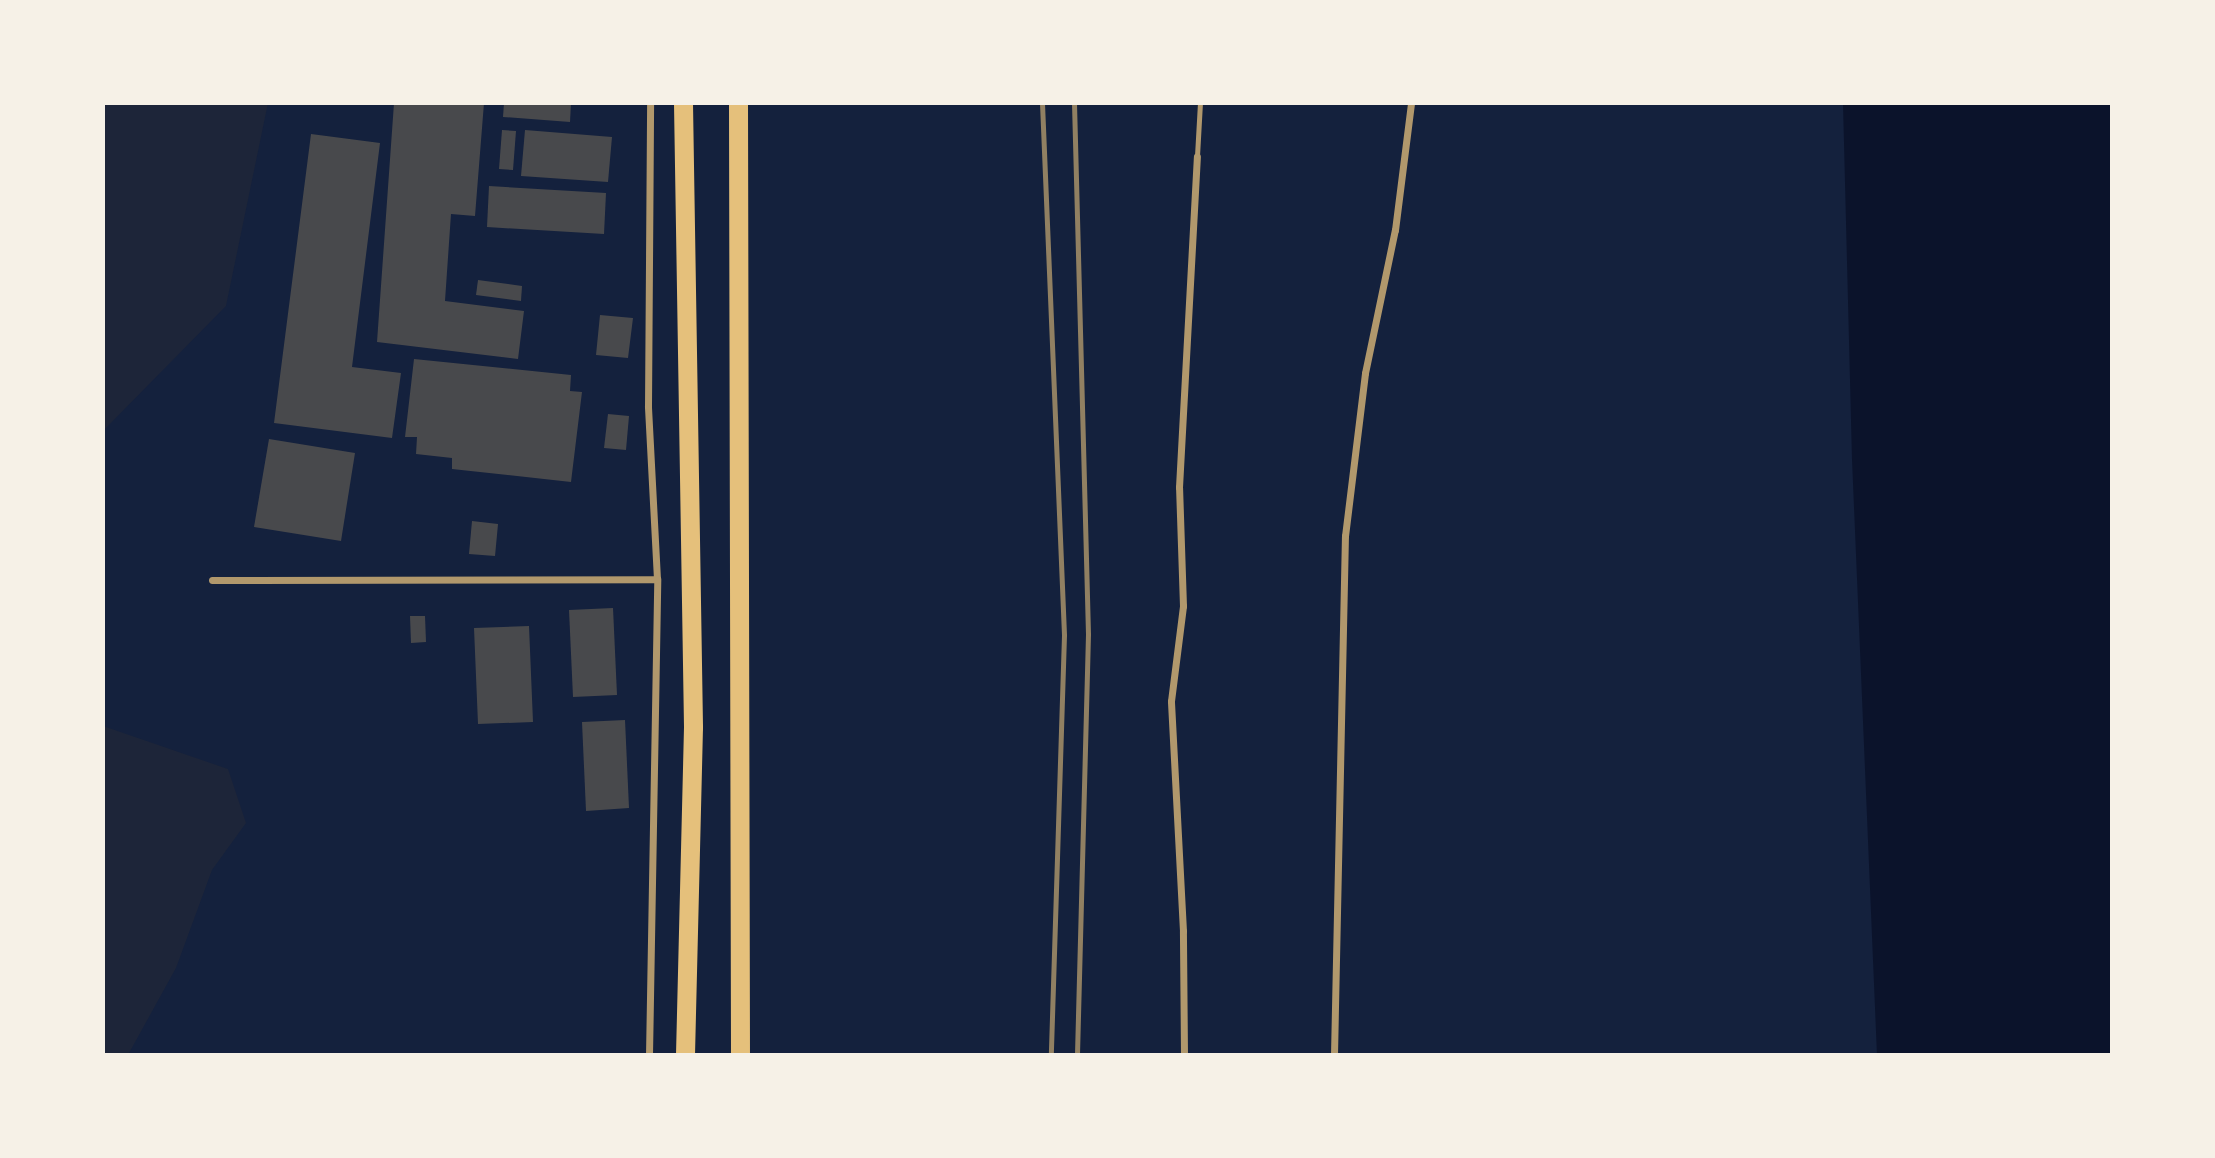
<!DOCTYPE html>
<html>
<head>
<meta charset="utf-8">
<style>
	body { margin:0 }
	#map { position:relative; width:2215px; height:1158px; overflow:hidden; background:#14213d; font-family:Karla,sans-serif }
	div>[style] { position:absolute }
	.green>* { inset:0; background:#1d2539 }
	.water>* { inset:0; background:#0b132b }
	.building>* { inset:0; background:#48494c }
	.service>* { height:5px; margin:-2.5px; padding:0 2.5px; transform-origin:2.5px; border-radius:2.5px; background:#b1986c }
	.minor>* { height:7px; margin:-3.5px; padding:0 3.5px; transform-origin:3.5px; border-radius:3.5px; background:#b1986c }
	.trunk>* { height:19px; margin:-9.5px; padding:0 9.5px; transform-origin:9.5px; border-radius:9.5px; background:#e5c07b }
	.rail>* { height:5px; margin:-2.5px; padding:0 2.5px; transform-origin:2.5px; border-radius:2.5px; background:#918062 }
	span { translate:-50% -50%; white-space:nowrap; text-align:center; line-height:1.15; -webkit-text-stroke:5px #f6f1e7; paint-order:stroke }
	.frame { position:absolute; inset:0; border:105px solid #f6f1e7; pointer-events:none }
</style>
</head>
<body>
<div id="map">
	<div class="green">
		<i style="clip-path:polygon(103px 103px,268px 103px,226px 306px,103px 431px)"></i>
		<i style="clip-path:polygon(103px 726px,228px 769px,246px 823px,212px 870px,176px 968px,128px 1055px,103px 1055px)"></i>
	</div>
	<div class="water">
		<i style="clip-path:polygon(1843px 103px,2112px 103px,2112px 1055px,1877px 1055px,1852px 459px)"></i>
	</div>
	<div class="building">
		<i style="clip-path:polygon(394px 103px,484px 103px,475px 216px,451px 214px,445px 301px,524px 311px,518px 359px,377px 342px)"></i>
		<i style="clip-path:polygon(504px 103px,571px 103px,570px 122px,503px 117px)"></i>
		<i style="clip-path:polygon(502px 130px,516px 131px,513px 170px,499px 169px)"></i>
		<i style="clip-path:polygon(525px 130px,612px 137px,608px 182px,521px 176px)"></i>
		<i style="clip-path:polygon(311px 134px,380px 143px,352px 367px,401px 373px,392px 438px,274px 423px)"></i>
		<i style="clip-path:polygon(489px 186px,606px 193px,604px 234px,487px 227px)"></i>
		<i style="clip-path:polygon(478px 280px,522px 286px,521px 301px,476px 295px)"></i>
		<i style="clip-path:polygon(600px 315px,633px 318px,628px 358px,596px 355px)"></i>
		<i style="clip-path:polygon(414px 359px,571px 375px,570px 391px,582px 392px,571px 482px,452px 469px,452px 458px,416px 454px,417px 437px,405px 437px)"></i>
		<i style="clip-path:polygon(608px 414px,629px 416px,626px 450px,604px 448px)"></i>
		<i style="clip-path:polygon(269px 439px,355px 453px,341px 541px,254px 527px)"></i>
		<i style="clip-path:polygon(472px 521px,498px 524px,495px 556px,469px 554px)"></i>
		<i style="clip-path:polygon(613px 608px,617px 695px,573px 697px,569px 610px)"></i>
		<i style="clip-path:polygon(410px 616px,425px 616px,426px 642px,411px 643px)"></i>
		<i style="clip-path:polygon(529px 626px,533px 722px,478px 724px,474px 628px)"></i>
		<i style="clip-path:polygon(625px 720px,629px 808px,586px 811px,582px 722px)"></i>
	</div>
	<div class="service">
		<i style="left:1197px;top:156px;width:53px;rotate:-86.8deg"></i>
	</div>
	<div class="minor">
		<i style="left:212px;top:580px;width:445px;rotate:-0.1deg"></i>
		<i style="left:649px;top:1055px;width:476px;rotate:-89deg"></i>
		<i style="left:657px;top:579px;width:173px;rotate:-93deg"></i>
		<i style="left:648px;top:406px;width:303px;rotate:-89.6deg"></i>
		<i style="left:1184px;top:1055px;width:124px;rotate:-90.5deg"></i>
		<i style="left:1183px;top:931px;width:230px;rotate:-93deg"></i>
		<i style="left:1171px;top:701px;width:96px;rotate:-82.8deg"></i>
		<i style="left:1183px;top:606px;width:119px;rotate:-91.9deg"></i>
		<i style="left:1179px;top:487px;width:331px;rotate:-86.9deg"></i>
		<i style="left:1334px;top:1055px;width:519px;rotate:-88.79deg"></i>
		<i style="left:1345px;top:536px;width:164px;rotate:-83deg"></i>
		<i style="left:1365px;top:373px;width:146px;rotate:-78.2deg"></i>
		<i style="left:1395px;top:230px;width:128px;rotate:-82.8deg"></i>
	</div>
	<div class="trunk">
		<i style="left:683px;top:103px;width:624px;rotate:89.08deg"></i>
		<i style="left:693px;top:727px;width:328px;rotate:91.4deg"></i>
		<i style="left:738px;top:103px;width:952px;rotate:89.88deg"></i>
	</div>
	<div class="rail">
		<i style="left:1042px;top:103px;width:532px;rotate:87.63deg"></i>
		<i style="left:1064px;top:635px;width:420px;rotate:91.8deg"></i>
		<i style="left:1074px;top:103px;width:531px;rotate:88.49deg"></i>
		<i style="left:1088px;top:634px;width:421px;rotate:91.5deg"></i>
	</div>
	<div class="frame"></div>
</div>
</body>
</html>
